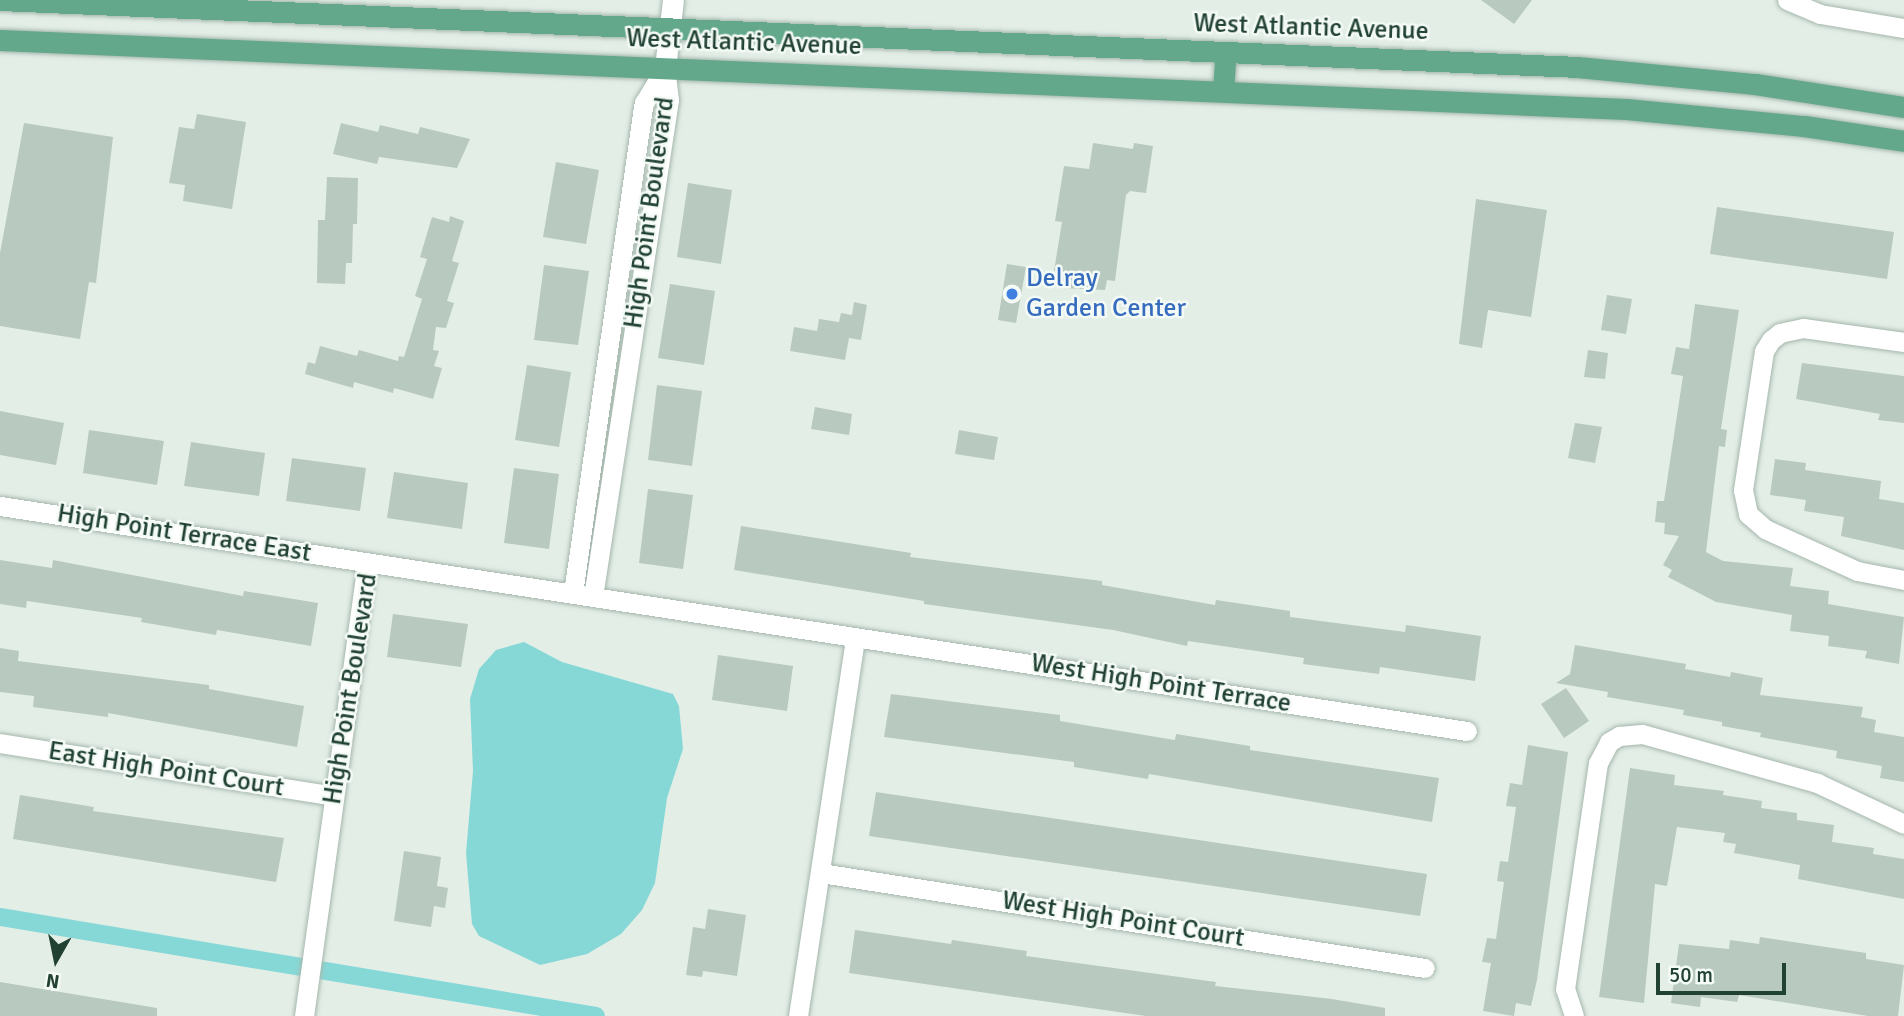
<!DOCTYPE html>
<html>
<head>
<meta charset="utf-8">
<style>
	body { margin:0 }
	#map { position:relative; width:1904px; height:1016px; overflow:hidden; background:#e3eee7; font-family:Signika,sans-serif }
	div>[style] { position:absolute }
	.water>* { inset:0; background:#86d8d7 }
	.canal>* { height:18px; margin:-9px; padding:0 9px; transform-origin:9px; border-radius:9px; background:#86d8d7 }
	.building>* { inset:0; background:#b8c9c0 }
	.roads { filter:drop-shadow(0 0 2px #a5b7ad) drop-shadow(0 0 2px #a5b7ad) }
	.minor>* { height:19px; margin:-9.5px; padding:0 9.5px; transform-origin:9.5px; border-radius:9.5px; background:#fff }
	.tertiary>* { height:21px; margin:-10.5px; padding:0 10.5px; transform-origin:10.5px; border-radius:10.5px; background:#fff }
	.primary>* { height:21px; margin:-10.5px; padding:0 10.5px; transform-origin:10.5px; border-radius:10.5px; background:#63a88b }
	.dots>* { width:19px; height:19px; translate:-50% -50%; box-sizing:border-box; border:4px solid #f4faf6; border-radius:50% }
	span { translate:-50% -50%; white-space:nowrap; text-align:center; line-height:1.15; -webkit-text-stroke:5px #f4faf6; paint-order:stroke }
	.street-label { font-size:26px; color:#214233 }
	.shop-label { font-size:26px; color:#366cbe }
	.left { translate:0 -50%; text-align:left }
	.north { position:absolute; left:21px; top:925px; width:70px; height:70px; -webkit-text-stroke:5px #f4faf6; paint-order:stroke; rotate:189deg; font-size:19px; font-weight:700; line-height:28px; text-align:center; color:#214233 }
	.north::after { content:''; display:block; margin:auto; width:24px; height:32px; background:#214233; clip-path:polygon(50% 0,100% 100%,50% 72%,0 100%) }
	.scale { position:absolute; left:1656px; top:963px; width:130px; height:32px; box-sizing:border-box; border:4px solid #214233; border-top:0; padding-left:9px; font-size:21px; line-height:24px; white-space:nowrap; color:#214233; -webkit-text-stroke:5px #f4faf6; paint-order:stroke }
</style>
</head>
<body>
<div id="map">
	<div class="water">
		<i style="clip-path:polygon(524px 642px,562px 662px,673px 694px,679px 706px,683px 749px,667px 798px,655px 883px,642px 910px,621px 934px,587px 954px,540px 965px,479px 936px,472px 924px,466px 853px,473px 771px,470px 699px,479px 669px,496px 650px)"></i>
	</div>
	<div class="canal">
		<i style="left:0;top:917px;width:604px;rotate:9.43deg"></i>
	</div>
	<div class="building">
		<i style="clip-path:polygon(1481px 0,1532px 0,1514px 24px)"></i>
		<i style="clip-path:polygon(197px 114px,246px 122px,232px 209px,183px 201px,185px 185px,169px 183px,179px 127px,194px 129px)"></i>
		<i style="clip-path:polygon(24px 123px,113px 137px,96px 283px,89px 282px,80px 339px,0 326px,0 253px)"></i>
		<i style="clip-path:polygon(341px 123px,378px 132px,380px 125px,418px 134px,420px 127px,470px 139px,457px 168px,379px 157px,377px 164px,333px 154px)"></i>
		<i style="clip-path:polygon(1093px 143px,1133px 149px,1134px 143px,1153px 146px,1146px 193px,1130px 191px,1126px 195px,1115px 281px,1107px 280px,1105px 290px,1062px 288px,1064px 273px,1054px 271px,1062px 222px,1055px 221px,1064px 166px,1089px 169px)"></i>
		<i style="clip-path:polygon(556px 162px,599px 170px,586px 244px,543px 237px)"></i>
		<i style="clip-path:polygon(327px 177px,358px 178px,357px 224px,353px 224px,352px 263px,346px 263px,345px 284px,317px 283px,318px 220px,325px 220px)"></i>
		<i style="clip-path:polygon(688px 183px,732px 190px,721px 264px,677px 257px)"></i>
		<i style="clip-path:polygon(1476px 199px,1547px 210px,1531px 317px,1488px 310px,1482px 348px,1459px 344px)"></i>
		<i style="clip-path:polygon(1717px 207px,1894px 232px,1887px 279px,1710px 254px)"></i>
		<i style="clip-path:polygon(450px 216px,464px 221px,452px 261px,459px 263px,447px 301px,454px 303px,446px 328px,436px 327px,433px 350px,439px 351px,434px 366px,442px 368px,433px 399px,394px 388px,393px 393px,354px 382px,353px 388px,305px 374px,308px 362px,315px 364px,320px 346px,357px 356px,359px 350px,398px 361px,399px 356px,404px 357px,422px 299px,415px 296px,427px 259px,420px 257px,432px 217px,449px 222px)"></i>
		<i style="clip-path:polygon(1007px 264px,1026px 267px,1016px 323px,998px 320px)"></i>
		<i style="clip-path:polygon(544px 265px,589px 271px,578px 345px,534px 340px)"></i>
		<i style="clip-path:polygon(670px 284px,715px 291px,704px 365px,658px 358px)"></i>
		<i style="clip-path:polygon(1607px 295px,1632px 299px,1626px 334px,1601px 330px)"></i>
		<i style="clip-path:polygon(854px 302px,867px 305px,861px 340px,849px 338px,845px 360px,790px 351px,794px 327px,817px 331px,819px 319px,839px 322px,841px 313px,852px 315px)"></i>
		<i style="clip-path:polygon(1695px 304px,1739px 310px,1721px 429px,1727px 430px,1725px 447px,1719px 446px,1706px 552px,1723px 561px,1793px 568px,1790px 586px,1829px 591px,1828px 604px,1904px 617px,1899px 664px,1865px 658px,1867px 651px,1828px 646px,1829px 636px,1790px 631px,1792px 615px,1716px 602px,1668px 577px,1672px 570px,1663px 565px,1679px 536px,1664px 534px,1665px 523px,1655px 522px,1657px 501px,1664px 501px,1683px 376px,1671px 374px,1676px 347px,1689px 349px)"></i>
		<i style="clip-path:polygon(1588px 350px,1608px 353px,1605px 379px,1584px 377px)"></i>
		<i style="clip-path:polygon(1802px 363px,1904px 376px,1904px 423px,1878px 420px,1880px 414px,1796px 399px)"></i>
		<i style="clip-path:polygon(527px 365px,571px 372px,559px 447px,515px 440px)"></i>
		<i style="clip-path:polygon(657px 385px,702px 391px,692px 466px,648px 460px)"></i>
		<i style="clip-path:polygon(815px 407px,852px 414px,849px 435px,811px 429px)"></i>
		<i style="clip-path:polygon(0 411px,64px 423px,56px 465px,0 455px)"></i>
		<i style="clip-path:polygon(1575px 423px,1602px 427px,1595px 463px,1568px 458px)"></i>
		<i style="clip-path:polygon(89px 430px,164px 441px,157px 485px,83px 473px)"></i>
		<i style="clip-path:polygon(959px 430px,998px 437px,994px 460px,955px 454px)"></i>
		<i style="clip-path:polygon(191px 442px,265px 453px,259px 496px,184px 486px)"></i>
		<i style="clip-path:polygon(292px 458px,366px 468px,360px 511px,286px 501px)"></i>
		<i style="clip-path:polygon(1775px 459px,1806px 463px,1805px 470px,1881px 481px,1879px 499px,1904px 503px,1904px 550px,1841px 536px,1844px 517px,1804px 511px,1806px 500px,1770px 495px)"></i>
		<i style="clip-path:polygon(514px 468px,559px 474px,549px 549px,504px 543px)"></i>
		<i style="clip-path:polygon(394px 472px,468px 483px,462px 529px,387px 518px)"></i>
		<i style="clip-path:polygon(648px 489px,693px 495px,683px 569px,639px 563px)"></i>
		<i style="clip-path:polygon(741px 526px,911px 553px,910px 557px,1102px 581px,1102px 585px,1215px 605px,1216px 600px,1290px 611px,1290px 617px,1405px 632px,1406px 625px,1481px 636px,1475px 681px,1380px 667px,1379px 674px,1303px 664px,1304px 658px,1188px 641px,1187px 646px,1113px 630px,924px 604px,924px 601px,734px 570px)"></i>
		<i style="clip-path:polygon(0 560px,52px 568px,53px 560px,243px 596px,244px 591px,318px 603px,311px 646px,217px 630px,216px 635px,141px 622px,142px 618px,27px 601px,26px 608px,0 604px)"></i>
		<i style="clip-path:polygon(393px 614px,468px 624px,461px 667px,387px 657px)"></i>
		<i style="clip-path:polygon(1575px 645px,1686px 664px,1685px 669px,1730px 677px,1731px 672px,1763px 678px,1760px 695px,1863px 707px,1861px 717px,1876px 720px,1874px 732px,1904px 737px,1904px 782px,1880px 778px,1882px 766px,1836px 758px,1837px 751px,1760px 737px,1761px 733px,1722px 726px,1722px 722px,1683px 715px,1684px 710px,1607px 697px,1608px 692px,1556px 683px,1570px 674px)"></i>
		<i style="clip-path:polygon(0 648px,19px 651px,18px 661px,209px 685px,209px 689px,304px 706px,297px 747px,108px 713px,108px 717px,33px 707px,34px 696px,0 692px)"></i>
		<i style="clip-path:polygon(718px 655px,793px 666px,787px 711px,712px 700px)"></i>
		<i style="clip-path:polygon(1566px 688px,1589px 721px,1564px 738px,1541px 704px)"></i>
		<i style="clip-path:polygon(891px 694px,1060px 715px,1060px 721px,1175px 740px,1176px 734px,1250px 746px,1250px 750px,1439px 778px,1432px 822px,1149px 774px,1148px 779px,1074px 767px,1074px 762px,884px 737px)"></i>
		<i style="clip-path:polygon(1528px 745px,1568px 752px,1537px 980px,1531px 1006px,1516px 1003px,1514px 1016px,1483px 1011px,1491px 963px,1482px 962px,1487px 938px,1496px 939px,1504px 882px,1497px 881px,1500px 861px,1508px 862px,1516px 807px,1506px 806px,1510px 783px,1522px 785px)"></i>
		<i style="clip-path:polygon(1630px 768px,1675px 775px,1674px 785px,1724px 791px,1723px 795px,1762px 801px,1761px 808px,1797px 813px,1797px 820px,1834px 825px,1832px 842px,1874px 848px,1873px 854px,1904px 859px,1904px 899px,1798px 879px,1800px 865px,1734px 853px,1736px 844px,1723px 842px,1725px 833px,1677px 827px,1667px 886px,1655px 884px,1644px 1003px,1599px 997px)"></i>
		<i style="clip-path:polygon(876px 792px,1427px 874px,1420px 916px,869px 836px)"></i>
		<i style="clip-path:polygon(20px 795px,94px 807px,93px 811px,284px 838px,276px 882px,13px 839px)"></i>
		<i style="clip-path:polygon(404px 851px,441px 857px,437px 886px,448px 888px,445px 908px,434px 906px,431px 927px,394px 921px)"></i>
		<i style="clip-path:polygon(708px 909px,746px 915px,737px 976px,703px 971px,702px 977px,686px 975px,693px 927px,705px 929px)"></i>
		<i style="clip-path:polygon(855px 930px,951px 944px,952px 940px,1027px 951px,1026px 956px,1216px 982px,1215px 986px,1332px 999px,1385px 1008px,1385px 1016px,1146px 1016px,849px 973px)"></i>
		<i style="clip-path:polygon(1760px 937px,1866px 953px,1866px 959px,1904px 965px,1898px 1016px,1868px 1016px,1739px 995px,1737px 1002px,1701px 997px,1700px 1007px,1671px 1003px,1679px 944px,1729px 949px,1730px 940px,1759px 944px)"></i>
		<i style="clip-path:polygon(0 982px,157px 1008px,157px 1016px,0 1016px)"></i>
	</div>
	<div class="roads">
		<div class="minor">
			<i style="left:1787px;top:0;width:36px;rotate:23deg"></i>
			<i style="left:1820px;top:14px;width:85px;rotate:9.5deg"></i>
			<i style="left:1904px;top:342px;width:102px;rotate:-172.1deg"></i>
			<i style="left:1803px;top:328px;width:24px;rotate:168deg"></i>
			<i style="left:1780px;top:333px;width:11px;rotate:142deg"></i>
			<i style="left:1771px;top:340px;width:13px;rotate:122deg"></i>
			<i style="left:1764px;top:351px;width:141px;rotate:98.6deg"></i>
			<i style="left:1743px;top:490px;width:25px;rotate:78deg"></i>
			<i style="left:1748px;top:514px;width:23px;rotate:41deg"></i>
			<i style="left:1765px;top:529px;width:101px;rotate:24.5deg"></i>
			<i style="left:1857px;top:571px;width:48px;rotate:10.8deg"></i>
			<i style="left:0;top:506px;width:1484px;rotate:8.72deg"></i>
			<i style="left:573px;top:593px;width:495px;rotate:-81.8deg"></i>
			<i style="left:644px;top:103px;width:41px;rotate:-59deg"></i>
			<i style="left:593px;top:597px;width:503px;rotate:-81.31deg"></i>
			<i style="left:669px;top:100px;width:32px;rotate:-97deg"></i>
			<i style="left:0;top:743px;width:337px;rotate:9deg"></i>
			<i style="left:821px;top:873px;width:611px;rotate:8.94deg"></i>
			<i style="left:304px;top:1016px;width:458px;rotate:-82.1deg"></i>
			<i style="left:798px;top:1016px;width:382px;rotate:-81.4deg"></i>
			<i style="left:1574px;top:1016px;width:28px;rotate:-108deg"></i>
			<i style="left:1565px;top:989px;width:228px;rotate:-81.7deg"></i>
			<i style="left:1598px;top:763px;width:24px;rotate:-62deg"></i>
			<i style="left:1609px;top:742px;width:12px;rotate:-31deg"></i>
			<i style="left:1619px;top:736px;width:23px;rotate:-5deg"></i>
			<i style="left:1642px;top:734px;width:182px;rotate:15.6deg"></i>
			<i style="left:1817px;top:783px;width:96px;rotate:25.2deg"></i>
		</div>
		<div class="tertiary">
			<i style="left:665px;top:68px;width:68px;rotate:-83.3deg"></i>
		</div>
		<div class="primary">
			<i style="left:0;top:0;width:1578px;rotate:2.43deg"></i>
			<i style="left:1577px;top:67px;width:179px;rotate:5.5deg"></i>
			<i style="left:1755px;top:84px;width:151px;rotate:8.8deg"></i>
			<i style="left:0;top:40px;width:1627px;rotate:2.43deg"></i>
			<i style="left:1626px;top:109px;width:179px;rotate:5.5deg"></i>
			<i style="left:1804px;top:126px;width:101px;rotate:8.5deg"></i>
			<i style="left:1223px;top:91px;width:39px;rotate:-86deg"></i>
		</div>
	</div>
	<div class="dots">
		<i style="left:1012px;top:294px;background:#3f7fe0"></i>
	</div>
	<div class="street-label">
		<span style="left:1311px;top:28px;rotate:2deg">West Atlantic Avenue</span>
		<span style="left:744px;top:43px;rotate:2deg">West Atlantic Avenue</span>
		<span style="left:650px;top:213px;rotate:-82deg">High Point Boulevard</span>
		<span style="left:184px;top:534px;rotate:9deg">High Point Terrace East</span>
		<span style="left:1161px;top:684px;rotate:9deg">West High Point Terrace</span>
		<span style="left:351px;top:689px;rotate:-81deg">High Point Boulevard</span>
		<span style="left:166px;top:770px;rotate:9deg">East High Point Court</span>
		<span style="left:1123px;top:920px;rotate:9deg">West High Point Court</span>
	</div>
	<div class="shop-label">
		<span class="left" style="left:1026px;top:294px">Delray<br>Garden Center</span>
	</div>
	<div class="north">N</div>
	<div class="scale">50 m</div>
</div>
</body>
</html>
